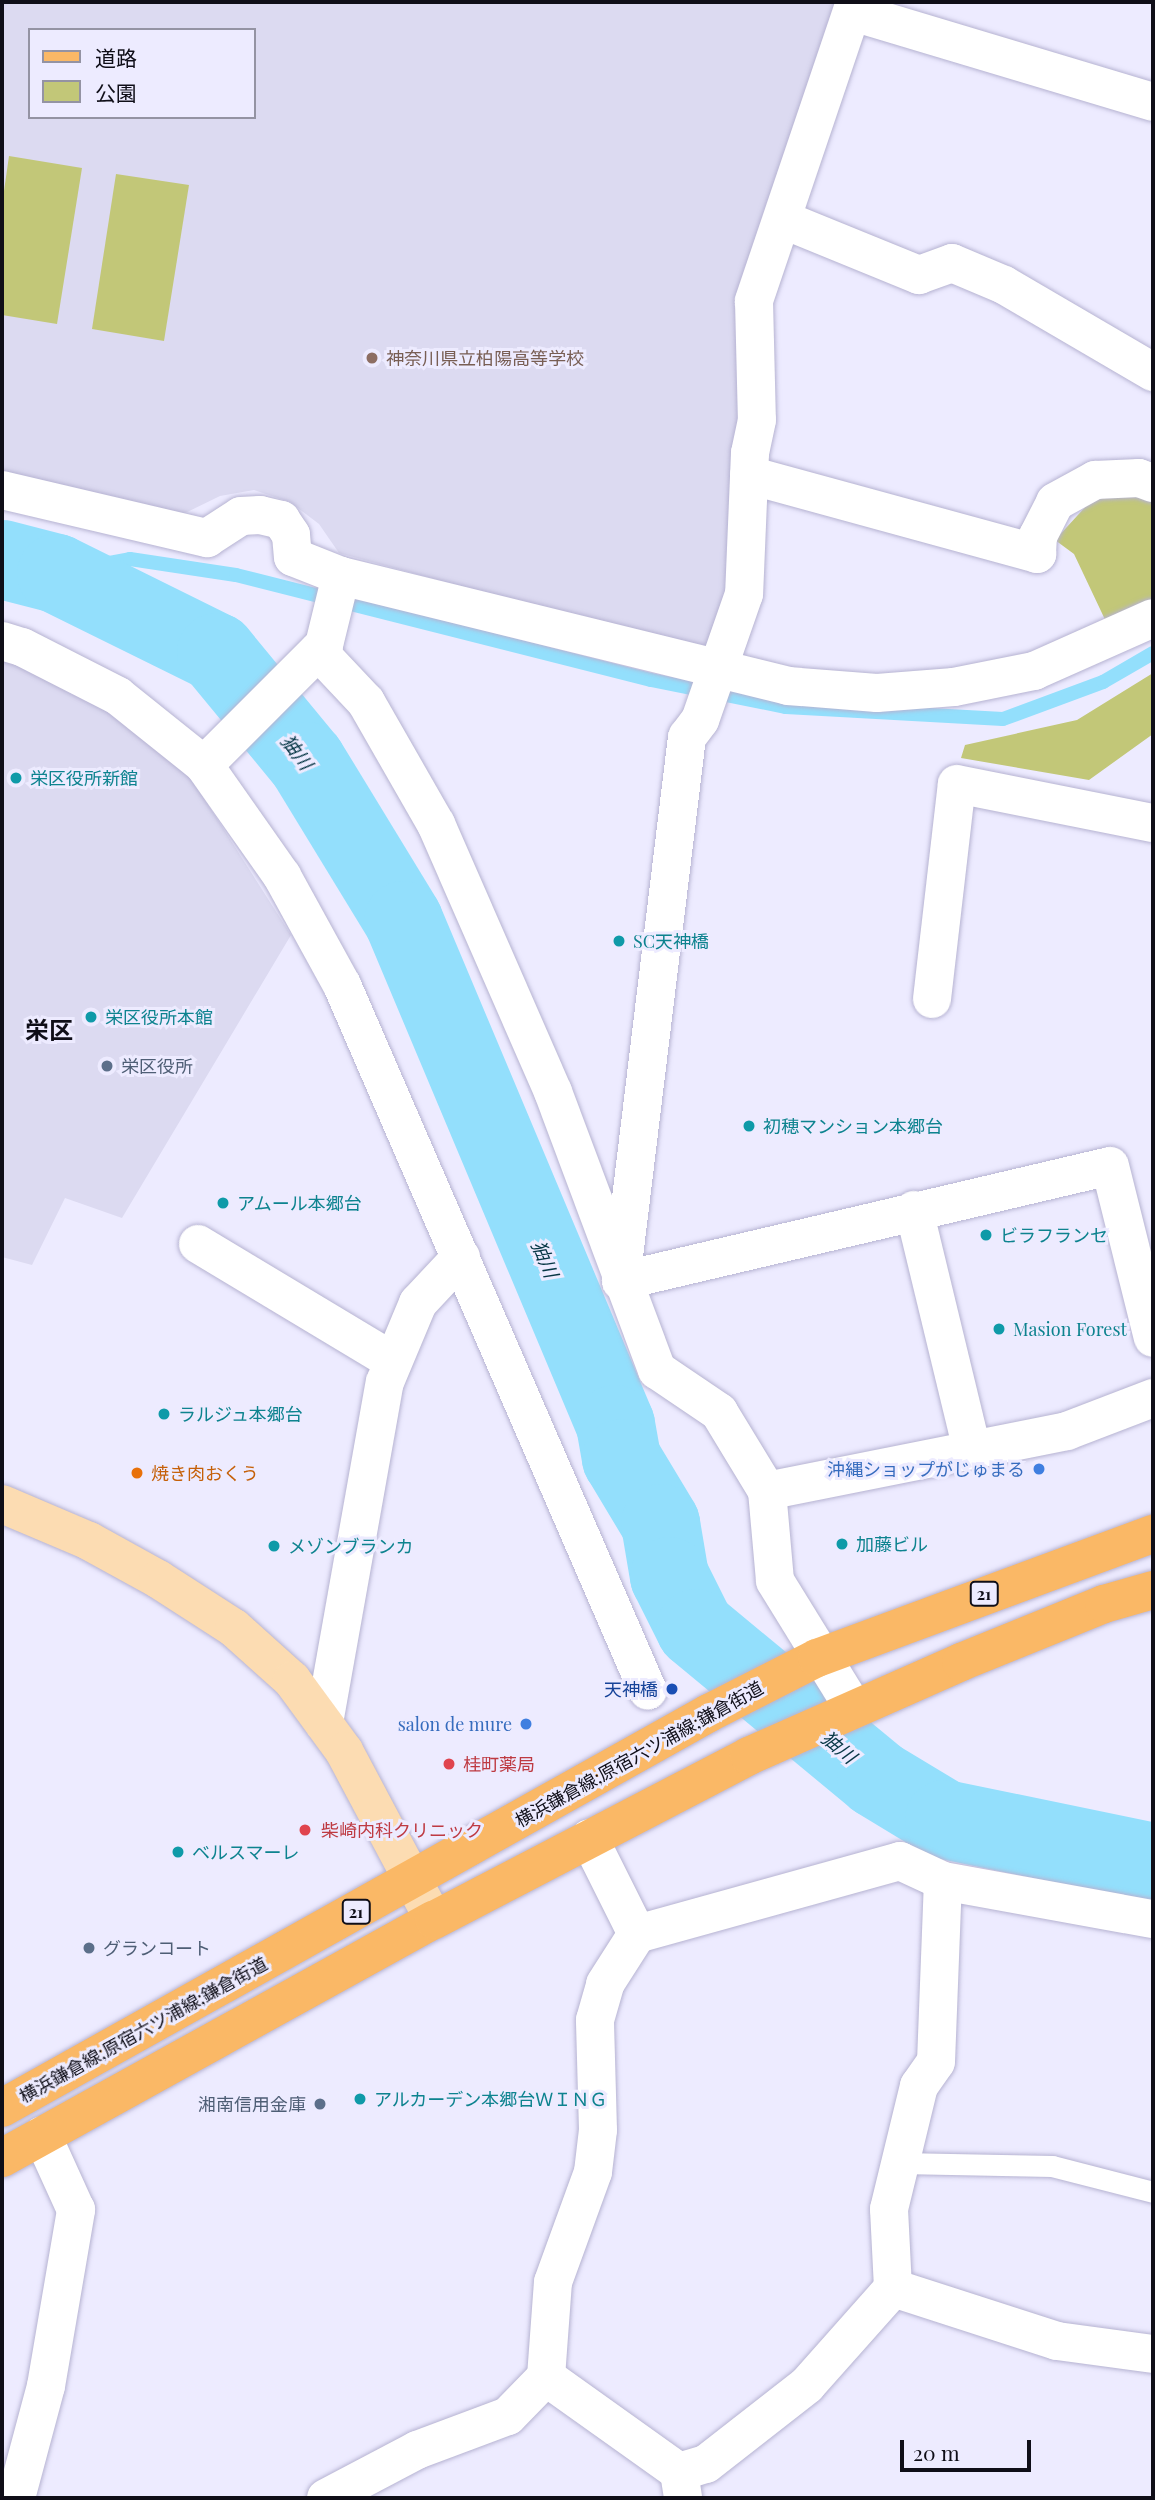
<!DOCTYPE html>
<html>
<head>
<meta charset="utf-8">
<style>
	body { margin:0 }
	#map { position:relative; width:1155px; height:2500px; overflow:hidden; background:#edebff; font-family:"Playfair Display","Noto Sans JP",serif }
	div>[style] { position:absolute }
	.built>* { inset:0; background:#dcdaf1 }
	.green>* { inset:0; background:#c2c778 }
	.stream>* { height:14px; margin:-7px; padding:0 7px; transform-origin:7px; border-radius:7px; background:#93dffc }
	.river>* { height:79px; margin:-39.5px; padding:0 39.5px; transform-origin:39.5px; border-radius:39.5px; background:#93dffc }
	.roads { filter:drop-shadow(0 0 2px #b6b3d2) drop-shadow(0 0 2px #b6b3d2) }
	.lane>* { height:21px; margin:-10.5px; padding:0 10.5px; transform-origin:10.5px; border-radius:10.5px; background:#fff }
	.street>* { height:38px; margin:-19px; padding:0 19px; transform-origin:19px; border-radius:19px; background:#fff }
	.secondary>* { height:38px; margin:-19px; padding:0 19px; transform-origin:19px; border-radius:19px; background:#fcdcb2 }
	.primary>* { height:38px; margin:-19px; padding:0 19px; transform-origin:19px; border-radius:19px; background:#fab866 }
	.dots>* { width:19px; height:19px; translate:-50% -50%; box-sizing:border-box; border:4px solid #edebff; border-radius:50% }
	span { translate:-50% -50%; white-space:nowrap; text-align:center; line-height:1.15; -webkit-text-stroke:6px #edebff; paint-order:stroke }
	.shield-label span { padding:2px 5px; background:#edebff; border:2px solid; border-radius:5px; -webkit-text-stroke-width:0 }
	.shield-label { font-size:16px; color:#0f0e18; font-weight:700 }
	.education-label { font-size:18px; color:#785e54 }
	.left { translate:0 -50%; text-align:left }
	.culture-label { font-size:18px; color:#0d838f }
	.service-label { font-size:18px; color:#4e5e75 }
	.right { translate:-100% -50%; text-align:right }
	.shop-label { font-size:18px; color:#366cbe }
	.food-label { font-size:18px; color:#c56008 }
	.transit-label { font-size:18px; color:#164399 }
	.street-label { font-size:18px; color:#0f0e18 }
	.health-label { font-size:18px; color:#be3a42 }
	.water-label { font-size:19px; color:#063645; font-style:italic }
	.district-label { font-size:24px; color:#0f0e18; font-weight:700 }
	.frame { position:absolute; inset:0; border:4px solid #0f0e18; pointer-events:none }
	.legend { position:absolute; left:28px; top:28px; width:228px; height:91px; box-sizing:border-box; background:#edebff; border:2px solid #9493a3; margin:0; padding:9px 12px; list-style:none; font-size:21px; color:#0f0e18 }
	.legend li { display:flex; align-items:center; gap:14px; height:35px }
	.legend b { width:35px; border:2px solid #9493a3 }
	.scale { position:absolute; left:900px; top:2440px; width:131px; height:32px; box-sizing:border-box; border:4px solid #0f0e18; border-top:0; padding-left:9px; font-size:21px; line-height:24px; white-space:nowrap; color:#0f0e18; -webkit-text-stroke:5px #edebff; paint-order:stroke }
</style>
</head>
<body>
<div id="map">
	<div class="built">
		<i style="clip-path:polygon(evenodd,2px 2px,841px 2px,744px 419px,731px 592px,703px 652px,339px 553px,319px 524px,290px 502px,254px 490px,220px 496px,179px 516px,2px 477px,2px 2px,30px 30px,254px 30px,254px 117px,30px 117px,30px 30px)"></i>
		<i style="clip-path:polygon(2px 654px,111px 707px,177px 756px,291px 935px,122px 1218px,65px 1198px,32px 1265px,2px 1257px)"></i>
	</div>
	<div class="green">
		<i style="clip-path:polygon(9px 156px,82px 168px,57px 324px,2px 315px,2px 205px)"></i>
		<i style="clip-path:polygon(116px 174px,189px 185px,164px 341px,92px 329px)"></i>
		<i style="clip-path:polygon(1153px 474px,1153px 634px,1118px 647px,1074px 554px,1055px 540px,1088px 504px)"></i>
		<i style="clip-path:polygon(1153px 673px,1153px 734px,1089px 780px,961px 758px,965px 745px,1077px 720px)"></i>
	</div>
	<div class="stream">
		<i style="left:56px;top:573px;width:75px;rotate:-10.7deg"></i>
		<i style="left:130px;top:559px;width:107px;rotate:8.6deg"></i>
		<i style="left:236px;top:575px;width:428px;rotate:14.2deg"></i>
		<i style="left:651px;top:680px;width:138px;rotate:11.3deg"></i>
		<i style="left:786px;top:707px;width:217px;rotate:3.2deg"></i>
		<i style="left:1003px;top:719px;width:107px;rotate:-20.3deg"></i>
		<i style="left:1103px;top:682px;width:58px;rotate:-30.1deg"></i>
	</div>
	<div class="river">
		<i style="left:2px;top:559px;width:56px;rotate:14.5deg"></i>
		<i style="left:56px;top:573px;width:178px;rotate:26.3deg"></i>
		<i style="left:216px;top:652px;width:141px;rotate:50.5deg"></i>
		<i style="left:306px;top:761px;width:186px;rotate:58.6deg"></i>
		<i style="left:403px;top:920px;width:547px;rotate:67.19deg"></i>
		<i style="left:615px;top:1424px;width:35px;rotate:80deg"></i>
		<i style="left:621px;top:1458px;width:76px;rotate:59deg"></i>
		<i style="left:660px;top:1523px;width:54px;rotate:80.4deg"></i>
		<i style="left:669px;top:1576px;width:58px;rotate:63.4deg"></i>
		<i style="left:695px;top:1628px;width:235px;rotate:39.6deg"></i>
		<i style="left:876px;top:1778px;width:79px;rotate:31.1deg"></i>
		<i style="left:944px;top:1819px;width:213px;rotate:11.6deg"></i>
	</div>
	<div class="roads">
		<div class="lane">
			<i style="left:900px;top:2163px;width:152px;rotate:1.1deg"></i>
			<i style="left:1052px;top:2166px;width:104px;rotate:14.4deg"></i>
		</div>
		<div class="street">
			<i style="left:855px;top:2px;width:316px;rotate:108.7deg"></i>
			<i style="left:754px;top:301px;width:119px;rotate:88.6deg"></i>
			<i style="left:757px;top:420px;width:34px;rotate:102deg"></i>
			<i style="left:750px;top:453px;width:141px;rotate:92.4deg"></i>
			<i style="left:744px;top:594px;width:133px;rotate:109.2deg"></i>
			<i style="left:700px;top:720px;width:21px;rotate:127deg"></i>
			<i style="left:687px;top:737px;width:548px;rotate:96.92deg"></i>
			<i style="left:621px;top:1281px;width:502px;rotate:-13.23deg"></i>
			<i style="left:1110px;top:1166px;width:177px;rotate:76deg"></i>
			<i style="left:853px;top:12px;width:313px;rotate:16.7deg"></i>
			<i style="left:784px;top:220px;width:146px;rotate:22.2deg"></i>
			<i style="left:919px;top:275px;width:35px;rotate:-20deg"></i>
			<i style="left:952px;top:263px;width:56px;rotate:22.9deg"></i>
			<i style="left:1004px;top:285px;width:173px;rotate:30.3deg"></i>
			<i style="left:749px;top:475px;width:299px;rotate:15.3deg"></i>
			<i style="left:1037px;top:554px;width:18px;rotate:-87deg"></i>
			<i style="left:1038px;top:536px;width:38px;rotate:-63deg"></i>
			<i style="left:1055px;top:502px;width:46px;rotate:-28.8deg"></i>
			<i style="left:1095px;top:480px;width:44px;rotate:-2.6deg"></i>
			<i style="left:1139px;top:478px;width:15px;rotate:20deg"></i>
			<i style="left:2px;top:490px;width:211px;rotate:13.2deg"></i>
			<i style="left:207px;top:538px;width:40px;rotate:-32.9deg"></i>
			<i style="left:241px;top:516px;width:19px;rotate:-3deg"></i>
			<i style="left:260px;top:515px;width:22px;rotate:13deg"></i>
			<i style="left:281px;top:520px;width:18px;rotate:56deg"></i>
			<i style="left:291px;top:535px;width:22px;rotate:85deg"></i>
			<i style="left:293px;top:557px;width:52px;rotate:21.6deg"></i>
			<i style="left:341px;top:576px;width:460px;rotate:13.8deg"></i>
			<i style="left:788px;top:686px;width:89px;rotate:4.5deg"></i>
			<i style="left:877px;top:693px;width:77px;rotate:-4.5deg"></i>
			<i style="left:954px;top:687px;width:82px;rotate:-11.3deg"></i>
			<i style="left:1034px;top:671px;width:130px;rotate:-24deg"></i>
			<i style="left:2px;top:641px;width:21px;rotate:17deg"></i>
			<i style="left:22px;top:647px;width:108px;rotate:27deg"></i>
			<i style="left:118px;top:696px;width:110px;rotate:38.7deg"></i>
			<i style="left:204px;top:765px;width:136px;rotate:54.9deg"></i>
			<i style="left:282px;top:876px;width:124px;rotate:61.2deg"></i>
			<i style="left:342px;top:985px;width:769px;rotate:66.57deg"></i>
			<i style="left:318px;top:651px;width:70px;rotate:46.7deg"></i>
			<i style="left:366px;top:702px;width:141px;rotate:60.2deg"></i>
			<i style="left:436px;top:824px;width:292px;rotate:66.4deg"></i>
			<i style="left:553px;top:1092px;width:297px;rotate:69.5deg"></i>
			<i style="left:657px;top:1370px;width:75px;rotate:34.1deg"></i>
			<i style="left:719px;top:1412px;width:92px;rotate:58.7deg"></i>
			<i style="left:767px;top:1491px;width:90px;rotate:84.9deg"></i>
			<i style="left:775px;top:1581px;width:150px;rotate:58.3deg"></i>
			<i style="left:204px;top:765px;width:170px;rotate:-45deg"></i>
			<i style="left:324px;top:645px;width:71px;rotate:-76.2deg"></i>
			<i style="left:932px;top:999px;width:216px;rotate:-83.4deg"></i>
			<i style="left:957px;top:784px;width:200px;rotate:11.3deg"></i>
			<i style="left:914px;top:1210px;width:247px;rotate:76.4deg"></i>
			<i style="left:198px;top:1244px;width:227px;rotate:31deg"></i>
			<i style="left:767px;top:1491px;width:306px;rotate:-11.3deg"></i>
			<i style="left:1067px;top:1431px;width:92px;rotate:-21deg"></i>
			<i style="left:324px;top:1723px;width:346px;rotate:-79.9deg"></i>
			<i style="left:385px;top:1382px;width:86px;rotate:-67.3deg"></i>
			<i style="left:418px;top:1303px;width:63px;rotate:-46.9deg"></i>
			<i style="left:637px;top:1934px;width:273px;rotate:-15.5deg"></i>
			<i style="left:900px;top:1861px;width:47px;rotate:24.9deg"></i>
			<i style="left:943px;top:1881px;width:213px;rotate:10.3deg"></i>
			<i style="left:893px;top:2288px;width:172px;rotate:17.9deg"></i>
			<i style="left:1057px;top:2341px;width:97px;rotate:7.7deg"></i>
			<i style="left:546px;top:2377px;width:163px;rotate:35.5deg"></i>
			<i style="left:679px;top:2472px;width:26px;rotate:81deg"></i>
			<i style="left:679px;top:2472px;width:28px;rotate:-17deg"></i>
			<i style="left:706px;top:2464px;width:128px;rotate:-38deg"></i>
			<i style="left:807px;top:2385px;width:130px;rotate:-48.4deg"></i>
			<i style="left:893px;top:2288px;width:79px;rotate:-92.9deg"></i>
			<i style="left:889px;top:2209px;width:127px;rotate:-76.3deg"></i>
			<i style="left:919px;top:2086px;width:29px;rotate:-55deg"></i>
			<i style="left:936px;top:2062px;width:181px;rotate:-87.8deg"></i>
			<i style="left:16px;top:2498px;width:116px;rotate:-75deg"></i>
			<i style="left:46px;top:2386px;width:179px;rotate:-80.3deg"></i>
			<i style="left:76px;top:2210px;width:82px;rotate:-114.4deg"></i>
			<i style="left:326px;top:2498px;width:103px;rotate:-27.8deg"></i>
			<i style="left:417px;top:2450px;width:97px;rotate:-20.5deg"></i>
			<i style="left:508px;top:2416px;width:54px;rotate:-45.7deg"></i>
			<i style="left:546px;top:2377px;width:95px;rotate:-85.8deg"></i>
			<i style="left:553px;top:2282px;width:117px;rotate:-70deg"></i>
			<i style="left:593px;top:2172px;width:42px;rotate:-83.2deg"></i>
			<i style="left:598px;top:2130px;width:110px;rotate:-91.6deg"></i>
			<i style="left:595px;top:2020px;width:37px;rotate:-74deg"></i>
			<i style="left:605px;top:1984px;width:59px;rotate:-57.4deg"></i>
			<i style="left:637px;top:1934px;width:107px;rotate:-116.6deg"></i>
		</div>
		<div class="secondary">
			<i style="left:2px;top:1504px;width:95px;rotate:23deg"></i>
			<i style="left:89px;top:1541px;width:79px;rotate:28.8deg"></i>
			<i style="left:158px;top:1579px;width:90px;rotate:32.8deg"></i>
			<i style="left:234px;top:1628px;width:78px;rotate:41.9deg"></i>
			<i style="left:292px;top:1680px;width:88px;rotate:53.8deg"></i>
			<i style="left:344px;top:1751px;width:191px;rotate:62deg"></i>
		</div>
		<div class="primary">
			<i style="left:2px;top:2108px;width:810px;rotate:-29.19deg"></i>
			<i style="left:709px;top:1713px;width:121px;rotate:-27deg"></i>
			<i style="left:817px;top:1658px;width:358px;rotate:-20.3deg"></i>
			<i style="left:2px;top:2158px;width:493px;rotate:-28.9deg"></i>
			<i style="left:434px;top:1920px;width:355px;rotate:-27.5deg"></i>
			<i style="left:749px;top:1756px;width:232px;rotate:-23.9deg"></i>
			<i style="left:961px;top:1662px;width:154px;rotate:-22.1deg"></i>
			<i style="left:1104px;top:1604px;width:51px;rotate:-15.9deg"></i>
		</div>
	</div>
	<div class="dots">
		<i style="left:372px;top:358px;background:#8d6e63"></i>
		<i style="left:16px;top:778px;background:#0f9aa8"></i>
		<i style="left:619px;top:941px;background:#0f9aa8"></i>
		<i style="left:91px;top:1017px;background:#0f9aa8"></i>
		<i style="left:107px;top:1066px;background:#5c6f8a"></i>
		<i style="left:749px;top:1126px;background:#0f9aa8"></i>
		<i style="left:223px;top:1203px;background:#0f9aa8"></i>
		<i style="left:986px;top:1235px;background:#0f9aa8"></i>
		<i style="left:999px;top:1329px;background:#0f9aa8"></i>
		<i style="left:164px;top:1414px;background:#0f9aa8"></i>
		<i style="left:1039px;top:1469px;background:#3f7fe0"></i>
		<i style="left:137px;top:1473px;background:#e8710a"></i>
		<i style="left:842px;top:1544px;background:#0f9aa8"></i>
		<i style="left:274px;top:1546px;background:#0f9aa8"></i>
		<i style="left:672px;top:1689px;background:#1a4fb4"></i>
		<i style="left:526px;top:1724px;background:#3f7fe0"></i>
		<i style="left:449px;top:1764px;background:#e0444e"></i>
		<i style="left:305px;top:1830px;background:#e0444e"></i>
		<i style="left:178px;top:1852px;background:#0f9aa8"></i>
		<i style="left:89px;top:1948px;background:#5c6f8a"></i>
		<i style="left:360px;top:2099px;background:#0f9aa8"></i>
		<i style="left:320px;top:2104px;background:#5c6f8a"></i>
	</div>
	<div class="shield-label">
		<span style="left:984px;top:1594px">21</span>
		<span style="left:356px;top:1912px">21</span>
	</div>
	<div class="education-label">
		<span class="left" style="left:386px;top:358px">神奈川県立柏陽高等学校</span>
	</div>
	<div class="culture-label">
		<span class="left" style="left:30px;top:778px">栄区役所新館</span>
		<span class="left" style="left:633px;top:941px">SC天神橋</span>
		<span class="left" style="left:105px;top:1017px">栄区役所本館</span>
		<span class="left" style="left:763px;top:1126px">初穂マンション本郷台</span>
		<span class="left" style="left:237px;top:1203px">アムール本郷台</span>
		<span class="left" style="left:1000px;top:1235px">ビラフランセ</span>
		<span class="left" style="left:1013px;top:1329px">Masion Forest</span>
		<span class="left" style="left:178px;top:1414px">ラルジュ本郷台</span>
		<span class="left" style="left:856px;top:1544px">加藤ビル</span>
		<span class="left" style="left:288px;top:1546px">メゾンブランカ</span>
		<span class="left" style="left:192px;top:1852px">ベルスマーレ</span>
		<span class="left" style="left:374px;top:2099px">アルカーデン本郷台ＷＩＮＧ</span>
	</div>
	<div class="service-label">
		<span class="left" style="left:121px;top:1066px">栄区役所</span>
		<span class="left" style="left:103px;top:1948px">グランコート</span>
		<span class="right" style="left:306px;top:2104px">湘南信用金庫</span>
	</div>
	<div class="shop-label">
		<span class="right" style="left:1025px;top:1469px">沖縄ショップがじゅまる</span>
		<span class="right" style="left:512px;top:1724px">salon de mure</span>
	</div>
	<div class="food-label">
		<span class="left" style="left:151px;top:1473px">焼き肉おくう</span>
	</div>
	<div class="transit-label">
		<span class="right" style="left:658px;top:1689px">天神橋</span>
	</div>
	<div class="street-label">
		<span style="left:639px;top:1754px;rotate:-29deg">横浜鎌倉線;原宿六ツ浦線;鎌倉街道</span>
		<span style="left:143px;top:2030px;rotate:-29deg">横浜鎌倉線;原宿六ツ浦線;鎌倉街道</span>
	</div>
	<div class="health-label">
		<span class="left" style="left:463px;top:1764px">桂町薬局</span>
		<span class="left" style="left:321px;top:1830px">柴崎内科クリニック</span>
	</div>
	<div class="water-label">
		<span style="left:297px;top:752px;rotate:53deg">㹨川</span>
		<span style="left:545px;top:1259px;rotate:67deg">㹨川</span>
		<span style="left:839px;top:1747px;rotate:40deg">㹨川</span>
	</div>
	<div class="district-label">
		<span style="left:49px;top:1030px">栄区</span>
	</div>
	<div class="frame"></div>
	<ul class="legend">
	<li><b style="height:9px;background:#fab866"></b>道路</li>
	<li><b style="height:19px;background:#c2c778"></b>公園</li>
	</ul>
	<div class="scale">20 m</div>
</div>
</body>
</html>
